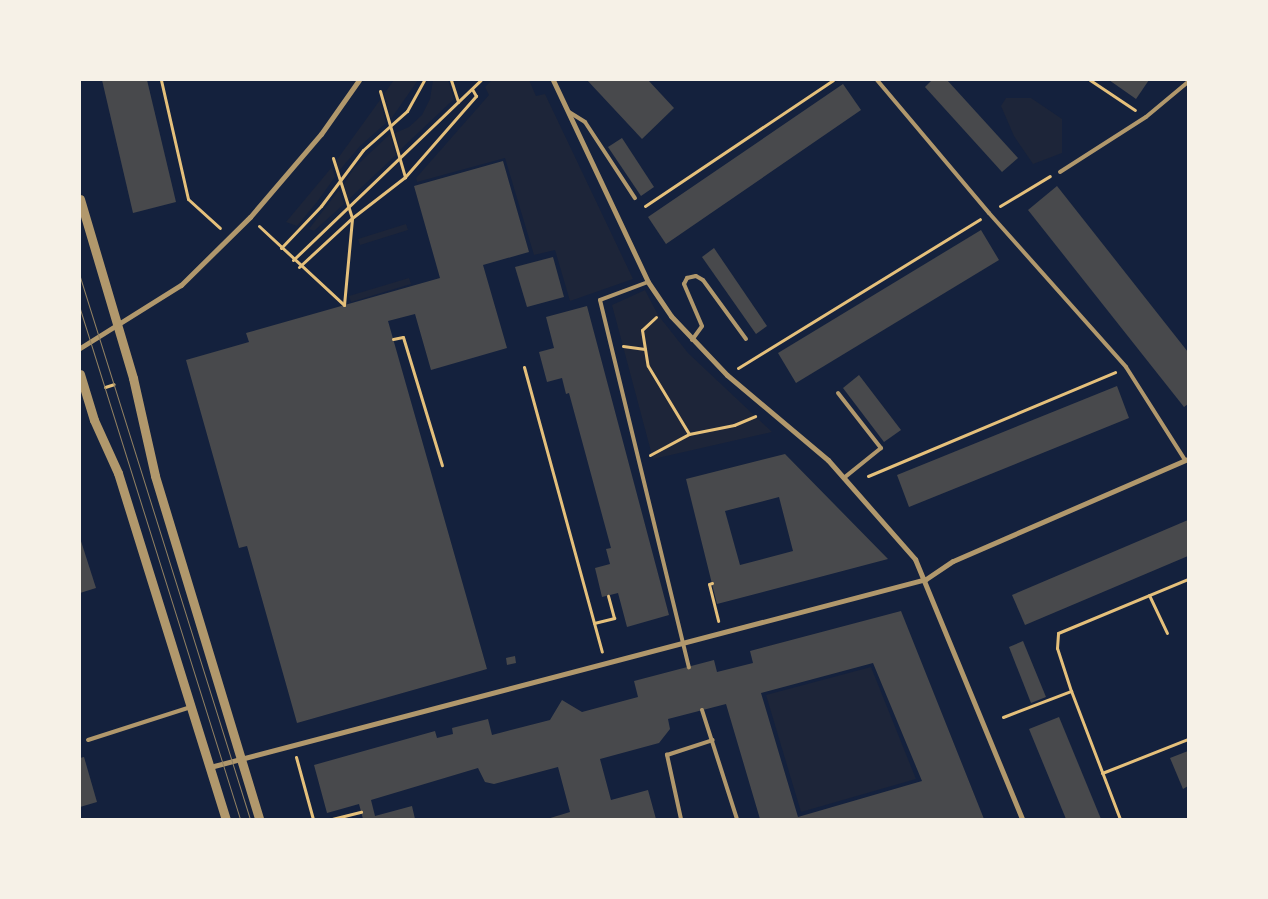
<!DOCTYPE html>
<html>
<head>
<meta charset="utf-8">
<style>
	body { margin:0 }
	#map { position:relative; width:1268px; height:899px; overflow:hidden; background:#14213d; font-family:Arial,sans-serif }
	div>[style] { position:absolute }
	.green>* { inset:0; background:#1d2539 }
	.building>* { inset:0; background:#48494c }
	.path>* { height:3px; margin:-1.5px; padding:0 1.5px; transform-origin:1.5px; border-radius:1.5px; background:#e5c07b }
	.service>* { height:4px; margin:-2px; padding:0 2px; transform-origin:2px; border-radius:2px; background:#b1986c }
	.minor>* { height:5px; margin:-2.5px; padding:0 2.5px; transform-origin:2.5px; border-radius:2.5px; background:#b1986c }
	.tertiary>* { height:9px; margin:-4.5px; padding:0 4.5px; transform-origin:4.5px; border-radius:4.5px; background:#b1986c }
	.tram>* { height:1px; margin:-0.5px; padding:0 0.5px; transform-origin:0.5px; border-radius:0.5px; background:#918062 }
	span { translate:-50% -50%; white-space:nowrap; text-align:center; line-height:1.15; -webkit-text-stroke:5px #f6f1e7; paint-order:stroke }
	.frame { position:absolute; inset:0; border:81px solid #f6f1e7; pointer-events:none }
</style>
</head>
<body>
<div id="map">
	<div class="green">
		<i style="clip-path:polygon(394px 80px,418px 80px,391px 119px,384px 94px)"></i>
		<i style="clip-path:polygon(433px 80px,448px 80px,454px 99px,400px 150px,395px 133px,409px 127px,422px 115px,430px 99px)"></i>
		<i style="clip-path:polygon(492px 80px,529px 80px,536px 96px,545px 94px,633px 279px,570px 301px,555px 250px,534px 255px,505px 158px,417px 182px,416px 178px,489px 95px,485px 87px)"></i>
		<i style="clip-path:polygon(1006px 98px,1031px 98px,1062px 119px,1062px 153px,1033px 164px,1014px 136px,1001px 106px)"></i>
		<i style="clip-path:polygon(380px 100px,386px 123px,360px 146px,339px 171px,336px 161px)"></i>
		<i style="clip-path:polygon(390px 134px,396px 155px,348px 200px,344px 184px,354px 168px)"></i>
		<i style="clip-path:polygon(332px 167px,335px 177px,317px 202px,297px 226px,286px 222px)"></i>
		<i style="clip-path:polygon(339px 190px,344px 204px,314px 231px,309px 229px)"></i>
		<i style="clip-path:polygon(406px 224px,408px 230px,360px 245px,358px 239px)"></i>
		<i style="clip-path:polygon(409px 278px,411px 284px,351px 302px,349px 296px)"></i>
		<i style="clip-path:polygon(645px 290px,658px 315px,688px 353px,772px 432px,653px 459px,612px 305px)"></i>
		<i style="clip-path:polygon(871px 667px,916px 779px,801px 812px,766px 695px)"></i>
	</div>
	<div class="building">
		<i style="clip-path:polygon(102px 80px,147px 80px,176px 202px,133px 213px)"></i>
		<i style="clip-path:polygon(587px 80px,648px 80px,674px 108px,642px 139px)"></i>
		<i style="clip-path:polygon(932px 80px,947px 80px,1018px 158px,1002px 172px,925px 87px)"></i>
		<i style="clip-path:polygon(1109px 80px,1149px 80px,1136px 99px)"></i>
		<i style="clip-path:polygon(843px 84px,861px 110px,666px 244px,648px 217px)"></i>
		<i style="clip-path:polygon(622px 138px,654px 187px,641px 196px,608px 147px)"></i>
		<i style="clip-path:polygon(503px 161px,529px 252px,483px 265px,507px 348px,431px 370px,415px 314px,388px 321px,487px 669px,297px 723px,247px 546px,239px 548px,186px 360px,249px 342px,246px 333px,440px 278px,414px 186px)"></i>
		<i style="clip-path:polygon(1057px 186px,1188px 352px,1188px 404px,1184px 407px,1028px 210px)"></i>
		<i style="clip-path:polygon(981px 230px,999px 260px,796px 383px,778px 353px)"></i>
		<i style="clip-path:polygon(714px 248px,767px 326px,756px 334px,702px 257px)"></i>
		<i style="clip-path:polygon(553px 257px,564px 297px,527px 307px,515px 267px)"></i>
		<i style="clip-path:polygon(587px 306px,669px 615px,627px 627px,618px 593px,602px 597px,595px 568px,610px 564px,606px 549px,611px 548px,569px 393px,566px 394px,562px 378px,547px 382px,539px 352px,554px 348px,546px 317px)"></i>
		<i style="clip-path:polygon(859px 375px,901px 430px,884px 442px,843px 388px)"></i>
		<i style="clip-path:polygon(1117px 386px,1129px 418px,909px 507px,897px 475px)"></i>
		<i style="clip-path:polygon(evenodd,785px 454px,888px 559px,717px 604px,686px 479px,785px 454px,779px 497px,793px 551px,740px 565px,725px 511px,779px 497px)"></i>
		<i style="clip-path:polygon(1188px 520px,1188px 556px,1025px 625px,1012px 595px)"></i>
		<i style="clip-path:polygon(80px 538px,96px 588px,80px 593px)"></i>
		<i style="clip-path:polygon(evenodd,901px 611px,984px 819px,760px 819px,726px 704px,668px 719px,670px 729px,659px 743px,600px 759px,611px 800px,648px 790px,656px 819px,547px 819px,570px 812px,558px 767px,494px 784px,485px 782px,478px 768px,371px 800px,375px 816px,412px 806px,415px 819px,363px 819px,359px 804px,327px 813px,314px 765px,435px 731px,437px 738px,453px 734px,452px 728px,488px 719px,492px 735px,550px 720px,562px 700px,582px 712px,638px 697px,634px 681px,714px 660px,717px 672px,753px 663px,750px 651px,901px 611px,873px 663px,922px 781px,798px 817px,761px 693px,873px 663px)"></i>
		<i style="clip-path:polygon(1023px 641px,1046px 697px,1031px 703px,1009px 647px)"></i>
		<i style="clip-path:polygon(515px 656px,516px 663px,507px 665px,506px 658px)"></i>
		<i style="clip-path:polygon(1059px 717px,1101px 819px,1066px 819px,1029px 729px)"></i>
		<i style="clip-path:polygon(1188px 751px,1188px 786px,1183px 789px,1170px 758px)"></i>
		<i style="clip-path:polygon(84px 757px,97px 802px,80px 807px,80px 758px)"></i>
	</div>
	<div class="path">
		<i style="left:161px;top:80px;width:122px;rotate:77.2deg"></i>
		<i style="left:188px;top:199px;width:43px;rotate:42.2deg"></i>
		<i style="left:451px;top:80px;width:23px;rotate:72deg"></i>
		<i style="left:1090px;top:80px;width:54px;rotate:33.7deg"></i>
		<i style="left:380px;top:91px;width:90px;rotate:73.8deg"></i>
		<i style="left:645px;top:206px;width:226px;rotate:-33.8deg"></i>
		<i style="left:1000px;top:206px;width:58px;rotate:-31deg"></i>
		<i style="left:259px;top:226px;width:116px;rotate:42.9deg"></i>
		<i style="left:344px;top:305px;width:87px;rotate:-84.7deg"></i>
		<i style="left:352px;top:218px;width:63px;rotate:-107.6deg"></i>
		<i style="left:281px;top:248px;width:58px;rotate:-46.4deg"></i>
		<i style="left:321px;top:206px;width:70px;rotate:-53.1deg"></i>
		<i style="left:363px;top:150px;width:59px;rotate:-41.6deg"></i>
		<i style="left:407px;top:111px;width:35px;rotate:-61deg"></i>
		<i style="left:293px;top:260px;width:260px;rotate:-43.8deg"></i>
		<i style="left:299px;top:267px;width:72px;rotate:-42.8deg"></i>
		<i style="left:352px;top:218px;width:67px;rotate:-37.7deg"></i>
		<i style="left:405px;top:177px;width:108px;rotate:-48.8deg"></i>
		<i style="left:476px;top:96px;width:8px;rotate:-120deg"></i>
		<i style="left:656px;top:317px;width:19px;rotate:137deg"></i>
		<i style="left:642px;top:330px;width:36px;rotate:81deg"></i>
		<i style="left:648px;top:366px;width:79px;rotate:58.9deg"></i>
		<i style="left:689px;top:434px;width:46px;rotate:-11.3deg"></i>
		<i style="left:734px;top:425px;width:23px;rotate:-23deg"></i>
		<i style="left:393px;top:339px;width:10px;rotate:-11deg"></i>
		<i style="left:403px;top:337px;width:134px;rotate:73.1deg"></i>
		<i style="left:623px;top:346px;width:22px;rotate:8deg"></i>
		<i style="left:524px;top:367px;width:295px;rotate:74.7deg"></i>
		<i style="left:738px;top:368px;width:284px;rotate:-31.6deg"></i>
		<i style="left:105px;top:387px;width:9px;rotate:-18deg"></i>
		<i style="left:650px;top:455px;width:44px;rotate:-28.3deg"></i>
		<i style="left:868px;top:476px;width:268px;rotate:-22.8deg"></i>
		<i style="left:712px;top:583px;width:3px;rotate:162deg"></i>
		<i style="left:709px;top:584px;width:38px;rotate:76deg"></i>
		<i style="left:1149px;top:595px;width:42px;rotate:64.7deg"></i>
		<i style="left:594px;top:623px;width:21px;rotate:-14deg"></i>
		<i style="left:614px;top:618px;width:23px;rotate:-105deg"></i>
		<i style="left:1003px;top:717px;width:73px;rotate:-20.9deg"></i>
		<i style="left:296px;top:757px;width:64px;rotate:74.7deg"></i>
		<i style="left:1102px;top:773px;width:92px;rotate:-21.6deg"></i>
		<i style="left:332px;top:819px;width:30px;rotate:-14deg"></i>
		<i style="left:1120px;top:819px;width:137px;rotate:-110.9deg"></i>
		<i style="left:1071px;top:691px;width:45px;rotate:-108deg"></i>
		<i style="left:1057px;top:648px;width:15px;rotate:-86deg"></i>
		<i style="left:1058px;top:633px;width:141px;rotate:-22.6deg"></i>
	</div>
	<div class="service">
		<i style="left:877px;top:80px;width:174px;rotate:49.9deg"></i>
		<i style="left:989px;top:213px;width:206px;rotate:48.3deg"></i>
		<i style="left:1126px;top:367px;width:110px;rotate:57.6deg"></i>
		<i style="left:569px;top:112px;width:19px;rotate:32deg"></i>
		<i style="left:585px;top:122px;width:91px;rotate:56.7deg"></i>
		<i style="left:1060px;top:172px;width:102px;rotate:-32.6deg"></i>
		<i style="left:1146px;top:117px;width:55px;rotate:-39.8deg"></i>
		<i style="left:648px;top:282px;width:51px;rotate:159.4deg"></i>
		<i style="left:600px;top:300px;width:378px;rotate:76.4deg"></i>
		<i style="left:692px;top:340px;width:17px;rotate:-54deg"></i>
		<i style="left:702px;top:326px;width:46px;rotate:-113.2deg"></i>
		<i style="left:684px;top:284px;width:7px;rotate:-63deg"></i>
		<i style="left:687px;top:278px;width:9px;rotate:-13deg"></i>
		<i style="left:696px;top:276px;width:8px;rotate:30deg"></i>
		<i style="left:703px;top:280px;width:73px;rotate:53.9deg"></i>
		<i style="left:838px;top:393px;width:70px;rotate:52deg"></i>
		<i style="left:881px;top:448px;width:46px;rotate:141.1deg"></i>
		<i style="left:702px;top:710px;width:114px;rotate:72.2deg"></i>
		<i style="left:88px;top:740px;width:108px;rotate:-17.8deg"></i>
		<i style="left:681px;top:819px;width:66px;rotate:-102.3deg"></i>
		<i style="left:667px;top:755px;width:48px;rotate:-18.1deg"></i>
	</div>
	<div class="minor">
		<i style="left:553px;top:80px;width:223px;rotate:64.8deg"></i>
		<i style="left:648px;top:282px;width:41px;rotate:55.9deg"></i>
		<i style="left:671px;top:316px;width:81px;rotate:46.5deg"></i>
		<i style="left:727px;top:375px;width:132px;rotate:40.1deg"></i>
		<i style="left:828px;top:460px;width:132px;rotate:48.7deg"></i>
		<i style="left:915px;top:559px;width:281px;rotate:67.6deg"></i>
		<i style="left:80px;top:348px;width:119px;rotate:-32deg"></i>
		<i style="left:181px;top:285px;width:97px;rotate:-44.6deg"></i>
		<i style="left:250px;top:217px;width:109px;rotate:-49.5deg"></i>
		<i style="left:321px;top:134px;width:66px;rotate:-54.9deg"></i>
		<i style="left:210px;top:767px;width:740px;rotate:-14.71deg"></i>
		<i style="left:926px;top:579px;width:32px;rotate:-34deg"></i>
		<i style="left:953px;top:561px;width:256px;rotate:-23.5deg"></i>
	</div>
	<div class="tertiary">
		<i style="left:80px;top:199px;width:187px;rotate:73.5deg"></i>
		<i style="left:133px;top:378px;width:100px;rotate:77.3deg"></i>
		<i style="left:155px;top:476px;width:358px;rotate:73.1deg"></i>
		<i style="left:80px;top:374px;width:48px;rotate:73.1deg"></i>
		<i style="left:94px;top:420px;width:58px;rotate:65.6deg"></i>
		<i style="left:118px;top:473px;width:362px;rotate:72.7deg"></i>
	</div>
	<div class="tram">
		<i style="left:80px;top:277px;width:568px;rotate:72.59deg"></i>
		<i style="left:80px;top:309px;width:535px;rotate:72.58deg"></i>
	</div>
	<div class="frame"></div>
</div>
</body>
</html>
